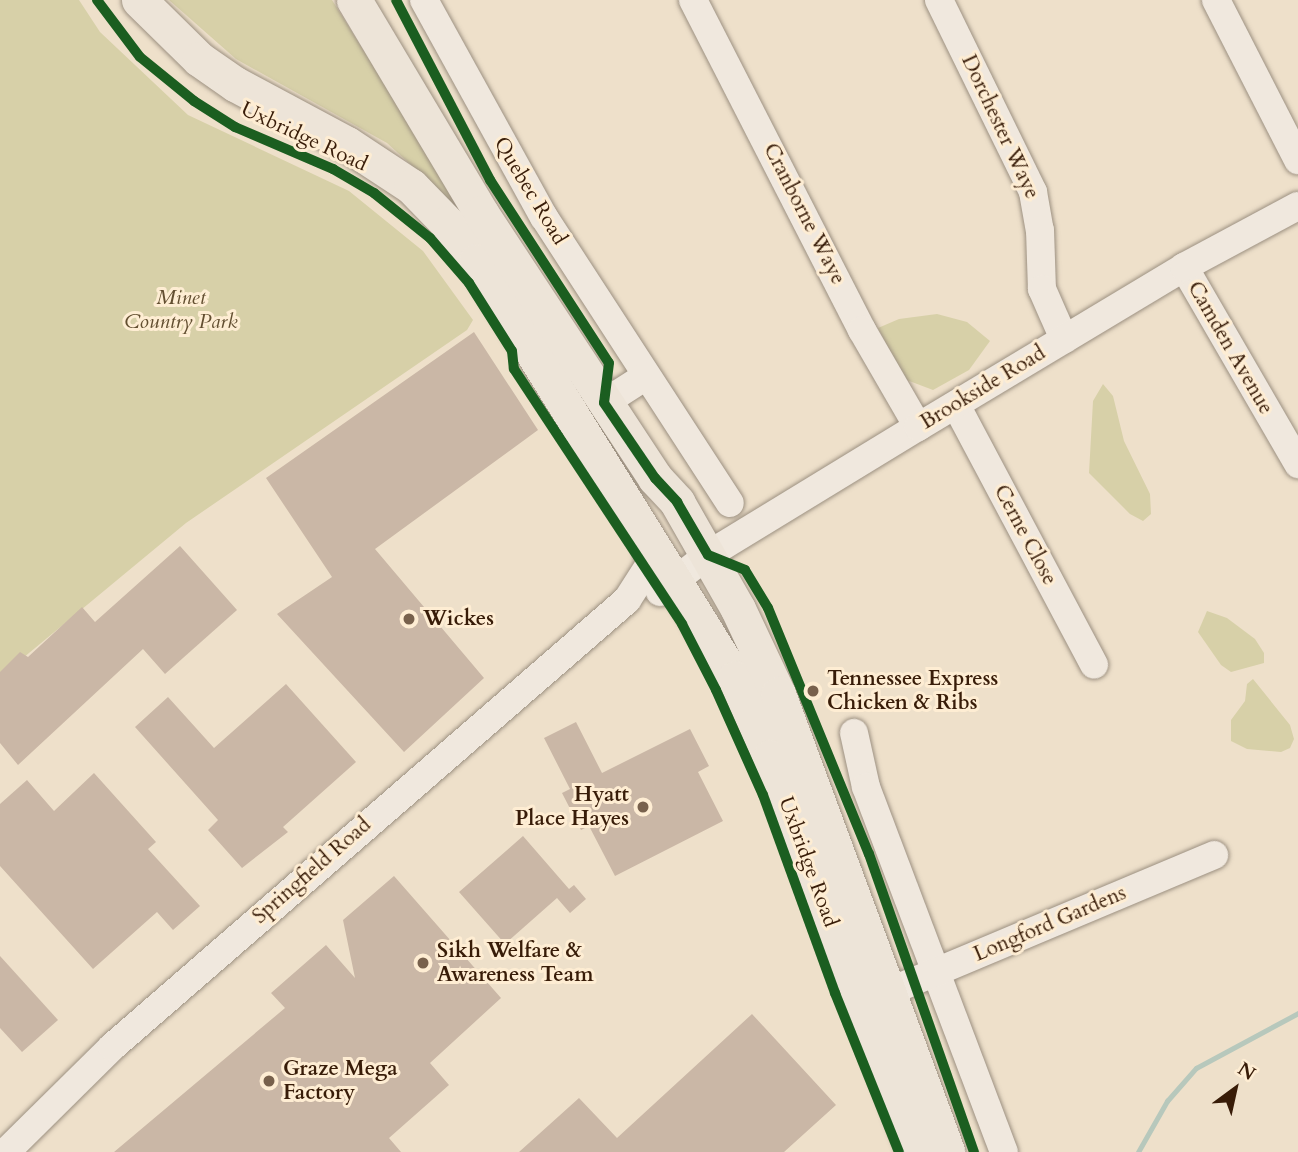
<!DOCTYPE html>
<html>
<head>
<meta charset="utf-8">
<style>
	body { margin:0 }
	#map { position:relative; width:1298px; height:1152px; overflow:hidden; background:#eee0ca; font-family:Cardo,serif }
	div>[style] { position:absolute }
	.green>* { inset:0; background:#d7d0a8 }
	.stream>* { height:5px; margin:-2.5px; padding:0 2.5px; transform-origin:2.5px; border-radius:2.5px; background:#b7c8bc }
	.building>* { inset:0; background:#cab7a6 }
	.roads { filter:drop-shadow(0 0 2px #9c9081) drop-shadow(0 0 2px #9c9081) }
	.minor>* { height:28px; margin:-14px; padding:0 14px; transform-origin:14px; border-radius:14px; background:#f0e8de }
	.major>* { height:35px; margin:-17.5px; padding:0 17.5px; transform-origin:17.5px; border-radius:17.5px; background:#ede4d8 }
	.cycleway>* { height:10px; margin:-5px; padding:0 5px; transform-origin:5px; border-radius:5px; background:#1b5e20 }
	.dots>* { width:19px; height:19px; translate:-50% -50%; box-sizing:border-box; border:4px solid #feedd3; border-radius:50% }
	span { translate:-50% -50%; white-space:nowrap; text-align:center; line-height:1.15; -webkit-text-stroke:6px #feedd3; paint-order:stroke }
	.street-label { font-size:21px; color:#381c08 }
	.park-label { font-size:21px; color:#624e30; font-style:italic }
	.poi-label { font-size:21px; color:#381c08; font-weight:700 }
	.left { translate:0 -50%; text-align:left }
	.right { translate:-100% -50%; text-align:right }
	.north { position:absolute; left:1200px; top:1054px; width:70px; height:70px; -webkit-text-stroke:5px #feedd3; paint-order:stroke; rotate:33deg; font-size:19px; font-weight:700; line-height:28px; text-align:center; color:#381c08 }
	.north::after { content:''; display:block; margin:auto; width:24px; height:32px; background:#381c08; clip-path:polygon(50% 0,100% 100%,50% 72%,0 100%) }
</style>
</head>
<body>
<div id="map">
	<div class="green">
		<i style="clip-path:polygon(0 0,79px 0,100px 32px,188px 115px,349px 191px,423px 251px,473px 320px,467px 330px,186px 523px,0 677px)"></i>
		<i style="clip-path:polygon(169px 0,332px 0,469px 219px,465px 223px,430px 182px,387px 143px,236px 59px)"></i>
		<i style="clip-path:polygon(937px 314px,967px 322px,990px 341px,969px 370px,933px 390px,904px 379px,878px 328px,899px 319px)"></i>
		<i style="clip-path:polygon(1103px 384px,1113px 396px,1124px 441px,1150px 494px,1151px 514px,1143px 521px,1130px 514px,1089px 473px,1093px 401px)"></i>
		<i style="clip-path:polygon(1207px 611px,1227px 618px,1255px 639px,1264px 653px,1264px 663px,1231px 672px,1221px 665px,1198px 632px)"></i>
		<i style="clip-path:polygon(1253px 679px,1290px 725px,1294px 739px,1290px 748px,1281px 752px,1247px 749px,1231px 741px,1231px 720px,1245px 701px,1247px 684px)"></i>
	</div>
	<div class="stream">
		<i style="left:1138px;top:1152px;width:59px;rotate:-60.4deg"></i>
		<i style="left:1167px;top:1101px;width:44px;rotate:-48.7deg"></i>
		<i style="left:1196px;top:1068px;width:116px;rotate:-28.3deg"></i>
	</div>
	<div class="building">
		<i style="clip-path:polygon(474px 332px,538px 430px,375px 549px,484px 678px,404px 752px,277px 614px,332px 577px,266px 478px)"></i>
		<i style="clip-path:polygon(180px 546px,237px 610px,165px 674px,143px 649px,18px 765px,0 743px,0 672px,20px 652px,28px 657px,82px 607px,95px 622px)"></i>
		<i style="clip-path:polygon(286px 684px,356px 762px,283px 827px,288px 832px,242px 868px,208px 830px,218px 820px,135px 727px,168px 697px,214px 748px)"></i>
		<i style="clip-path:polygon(576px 722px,602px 773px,690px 729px,709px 766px,698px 772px,723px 821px,615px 876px,589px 826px,581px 830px,562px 793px,570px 789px,544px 738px)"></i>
		<i style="clip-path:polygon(94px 773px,156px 842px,148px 849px,200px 906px,173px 930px,157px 912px,93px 969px,0 866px,0 804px,27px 780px,54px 811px)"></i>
		<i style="clip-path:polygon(523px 836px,569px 889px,574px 885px,586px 899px,570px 913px,557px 898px,505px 944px,459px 892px)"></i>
		<i style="clip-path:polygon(394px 876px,501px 998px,430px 1063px,449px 1085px,389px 1138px,401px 1152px,114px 1152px,285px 1008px,271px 993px,326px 945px,355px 978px,343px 920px)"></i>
		<i style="clip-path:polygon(0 956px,58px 1020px,22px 1052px,0 1028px)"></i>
		<i style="clip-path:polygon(752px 1014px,836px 1105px,784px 1152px,519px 1152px,579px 1098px,617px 1138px)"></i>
	</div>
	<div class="roads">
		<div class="minor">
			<i style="left:424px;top:0;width:248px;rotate:61.1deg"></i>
			<i style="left:544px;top:217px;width:341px;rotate:57deg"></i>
			<i style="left:693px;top:0;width:371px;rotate:62.9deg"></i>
			<i style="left:862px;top:330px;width:112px;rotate:60deg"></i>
			<i style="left:939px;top:0;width:214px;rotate:63.9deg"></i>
			<i style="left:1033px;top:192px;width:39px;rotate:80deg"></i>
			<i style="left:1040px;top:230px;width:59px;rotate:88.1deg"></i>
			<i style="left:1042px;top:289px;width:55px;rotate:66.3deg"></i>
			<i style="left:1216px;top:0;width:180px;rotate:62.9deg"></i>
			<i style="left:1184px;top:267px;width:228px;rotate:59.9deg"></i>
			<i style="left:604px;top:403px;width:50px;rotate:-32.7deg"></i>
			<i style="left:956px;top:405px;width:294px;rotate:62deg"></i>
			<i style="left:660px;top:592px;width:61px;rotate:-37.6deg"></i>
			<i style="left:708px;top:555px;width:246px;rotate:-31.4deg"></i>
			<i style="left:918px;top:427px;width:310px;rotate:-31deg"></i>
			<i style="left:1184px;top:267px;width:129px;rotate:-28.2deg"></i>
			<i style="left:854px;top:733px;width:55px;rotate:77.5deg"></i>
			<i style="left:866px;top:787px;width:390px;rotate:69.3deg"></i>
			<i style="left:886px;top:993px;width:356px;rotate:-22.8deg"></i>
			<i style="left:6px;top:1152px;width:149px;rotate:-44.7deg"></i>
			<i style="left:112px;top:1047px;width:682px;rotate:-40.96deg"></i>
			<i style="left:627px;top:600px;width:43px;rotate:-57.4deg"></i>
			<i style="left:650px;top:564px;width:29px;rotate:-98deg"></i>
		</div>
		<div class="major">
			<i style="left:139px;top:0;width:84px;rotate:44.5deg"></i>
			<i style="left:199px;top:59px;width:44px;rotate:34.8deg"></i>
			<i style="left:235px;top:84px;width:127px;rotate:28.2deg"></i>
			<i style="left:347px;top:144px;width:77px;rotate:33.3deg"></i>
			<i style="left:411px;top:186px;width:52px;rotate:45.8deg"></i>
			<i style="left:447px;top:223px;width:48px;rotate:52.7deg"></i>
			<i style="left:476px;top:261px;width:491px;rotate:58.2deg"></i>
			<i style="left:735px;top:678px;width:86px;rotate:66.1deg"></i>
			<i style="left:770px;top:757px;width:421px;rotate:69.8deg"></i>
			<i style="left:354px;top:0;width:248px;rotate:59.2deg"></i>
			<i style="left:481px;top:213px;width:317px;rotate:56.7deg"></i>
			<i style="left:655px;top:478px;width:33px;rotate:47deg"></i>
			<i style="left:677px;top:502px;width:123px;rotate:60.3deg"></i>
			<i style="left:738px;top:609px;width:94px;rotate:64.8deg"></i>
			<i style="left:778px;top:694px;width:488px;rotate:69.7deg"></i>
		</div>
	</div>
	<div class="cycleway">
		<i style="left:97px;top:0;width:71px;rotate:53deg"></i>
		<i style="left:140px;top:57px;width:70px;rotate:39.2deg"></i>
		<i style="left:194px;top:101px;width:49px;rotate:32.4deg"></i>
		<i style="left:235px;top:127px;width:107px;rotate:23.2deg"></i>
		<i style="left:333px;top:169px;width:48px;rotate:30.3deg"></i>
		<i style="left:374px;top:193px;width:72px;rotate:38.8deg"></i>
		<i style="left:430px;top:238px;width:60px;rotate:49.1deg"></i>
		<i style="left:469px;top:283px;width:80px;rotate:57.7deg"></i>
		<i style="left:512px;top:351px;width:18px;rotate:84deg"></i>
		<i style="left:514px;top:369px;width:305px;rotate:56.6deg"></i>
		<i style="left:682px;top:624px;width:74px;rotate:62.7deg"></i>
		<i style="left:716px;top:690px;width:115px;rotate:65.9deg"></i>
		<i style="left:763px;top:795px;width:211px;rotate:70deg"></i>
		<i style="left:835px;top:993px;width:171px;rotate:68.1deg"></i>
		<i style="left:396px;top:0;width:203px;rotate:62.4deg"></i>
		<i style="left:490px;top:180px;width:218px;rotate:57deg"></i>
		<i style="left:609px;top:363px;width:40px;rotate:97.1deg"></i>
		<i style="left:604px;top:403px;width:91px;rotate:55.8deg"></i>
		<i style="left:655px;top:478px;width:33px;rotate:47deg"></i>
		<i style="left:677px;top:502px;width:61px;rotate:59.7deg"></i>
		<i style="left:708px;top:555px;width:40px;rotate:22deg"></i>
		<i style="left:745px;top:570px;width:44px;rotate:58.8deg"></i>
		<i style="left:768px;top:608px;width:266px;rotate:67.7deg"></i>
		<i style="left:869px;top:854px;width:316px;rotate:70.6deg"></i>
	</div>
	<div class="dots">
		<i style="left:409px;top:619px;background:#78614c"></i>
		<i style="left:813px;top:691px;background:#78614c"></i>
		<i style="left:643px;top:807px;background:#78614c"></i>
		<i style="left:423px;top:963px;background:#78614c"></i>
		<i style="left:269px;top:1081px;background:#78614c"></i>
	</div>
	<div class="street-label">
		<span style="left:1000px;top:127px;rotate:65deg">Dorchester Waye</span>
		<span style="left:304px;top:137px;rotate:25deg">Uxbridge Road</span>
		<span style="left:530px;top:191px;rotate:59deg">Quebec Road</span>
		<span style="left:804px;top:214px;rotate:63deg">Cranborne Waye</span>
		<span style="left:1230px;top:348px;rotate:60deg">Camden Avenue</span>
		<span style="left:983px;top:388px;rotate:-31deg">Brookside Road</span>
		<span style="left:1025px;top:535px;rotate:62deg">Cerne Close</span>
		<span style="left:808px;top:862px;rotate:70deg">Uxbridge Road</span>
		<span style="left:312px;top:871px;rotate:-41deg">Springfield Road</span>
		<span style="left:1050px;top:924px;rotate:-23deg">Longford Gardens</span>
	</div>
	<div class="park-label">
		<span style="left:181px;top:310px">Minet<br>Country Park</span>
	</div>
	<div class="poi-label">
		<span class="left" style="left:423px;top:619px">Wickes</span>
		<span class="left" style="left:827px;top:691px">Tennessee Express<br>Chicken &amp; Ribs</span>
		<span class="right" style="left:629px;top:807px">Hyatt<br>Place Hayes</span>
		<span class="left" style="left:437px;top:963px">Sikh Welfare &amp;<br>Awareness Team</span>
		<span class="left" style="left:283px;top:1081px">Graze Mega<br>Factory</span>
	</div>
	<div class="north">N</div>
</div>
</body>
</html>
